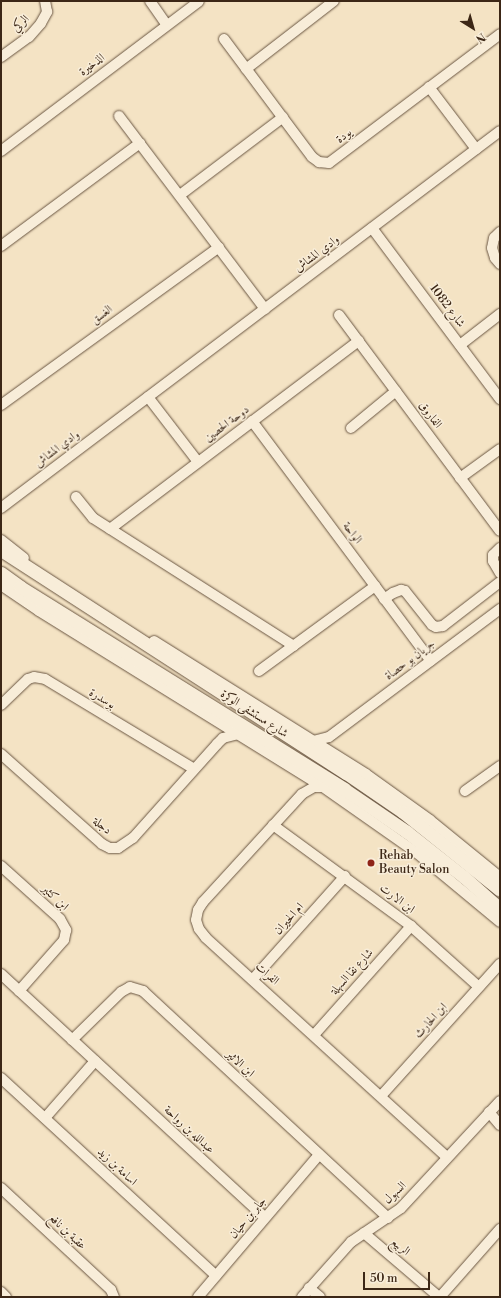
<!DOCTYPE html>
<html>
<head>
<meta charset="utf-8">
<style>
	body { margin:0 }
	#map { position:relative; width:501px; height:1298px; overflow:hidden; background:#f4e3c4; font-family:"Libre Bodoni",Amiri,serif }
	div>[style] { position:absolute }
	.roads { filter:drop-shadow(0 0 1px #6a5642) drop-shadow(0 0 1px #6a5642) }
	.minor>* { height:10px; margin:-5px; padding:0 5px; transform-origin:5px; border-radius:5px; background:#f8edd9 }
	.tertiary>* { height:13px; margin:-6.5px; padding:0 6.5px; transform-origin:6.5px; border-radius:6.5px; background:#f8edd9 }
	.dots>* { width:11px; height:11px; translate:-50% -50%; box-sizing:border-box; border:2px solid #f8edd9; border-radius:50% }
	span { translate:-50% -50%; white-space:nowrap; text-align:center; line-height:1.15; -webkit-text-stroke:3px #f8edd9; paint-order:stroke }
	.street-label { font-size:12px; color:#3c2716 }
	.poi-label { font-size:12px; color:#3c2716 }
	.left { translate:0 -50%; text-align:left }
	.frame { position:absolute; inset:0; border:2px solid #3c2716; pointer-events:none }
	.north { position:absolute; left:453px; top:8px; width:40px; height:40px; -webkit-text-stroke:3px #f8edd9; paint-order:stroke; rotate:143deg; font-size:11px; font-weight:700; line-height:16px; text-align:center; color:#3c2716 }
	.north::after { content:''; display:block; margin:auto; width:14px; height:18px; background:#3c2716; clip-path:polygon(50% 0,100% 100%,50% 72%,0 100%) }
	.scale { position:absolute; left:363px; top:1272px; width:67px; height:18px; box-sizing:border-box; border:2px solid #3c2716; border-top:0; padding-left:5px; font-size:12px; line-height:14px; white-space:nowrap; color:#3c2716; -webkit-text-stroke:3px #f8edd9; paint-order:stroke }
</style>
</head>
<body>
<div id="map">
	<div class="roads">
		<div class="minor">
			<i style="left:150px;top:1px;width:29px;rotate:55deg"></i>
			<i style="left:224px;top:39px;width:147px;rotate:53.3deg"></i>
			<i style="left:312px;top:157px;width:9px;rotate:36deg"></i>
			<i style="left:319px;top:162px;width:10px;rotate:6deg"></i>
			<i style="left:329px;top:163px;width:214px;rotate:-37deg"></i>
			<i style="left:1px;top:57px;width:34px;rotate:-36deg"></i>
			<i style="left:29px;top:37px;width:18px;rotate:-49deg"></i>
			<i style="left:41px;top:23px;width:13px;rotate:-61deg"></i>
			<i style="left:47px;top:12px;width:11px;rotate:-100deg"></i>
			<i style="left:246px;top:69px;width:111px;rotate:-37.7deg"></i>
			<i style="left:429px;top:87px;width:78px;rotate:52.8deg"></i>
			<i style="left:119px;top:116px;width:242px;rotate:52.9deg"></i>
			<i style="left:1px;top:151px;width:248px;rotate:-37.1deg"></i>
			<i style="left:180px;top:195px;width:129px;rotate:-37.1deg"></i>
			<i style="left:372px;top:228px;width:214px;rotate:53.2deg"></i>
			<i style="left:500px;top:232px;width:8px;rotate:135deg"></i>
			<i style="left:494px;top:238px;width:10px;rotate:101deg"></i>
			<i style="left:492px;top:248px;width:10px;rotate:73deg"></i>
			<i style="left:495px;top:258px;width:8px;rotate:50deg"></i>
			<i style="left:1px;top:246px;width:173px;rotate:-36.5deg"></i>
			<i style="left:339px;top:315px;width:269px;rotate:53.3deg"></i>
			<i style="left:460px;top:345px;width:51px;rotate:-37.8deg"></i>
			<i style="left:148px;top:397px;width:82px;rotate:52.4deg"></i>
			<i style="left:1px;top:405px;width:269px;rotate:-35.9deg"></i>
			<i style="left:252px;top:421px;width:299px;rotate:53.3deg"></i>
			<i style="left:351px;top:428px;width:58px;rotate:-39.4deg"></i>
			<i style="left:460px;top:478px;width:49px;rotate:-35.9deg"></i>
			<i style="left:76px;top:497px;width:27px;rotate:51deg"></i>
			<i style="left:93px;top:518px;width:238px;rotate:32.5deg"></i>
			<i style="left:1px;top:508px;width:625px;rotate:-37.07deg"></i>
			<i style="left:110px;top:529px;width:312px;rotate:-37.1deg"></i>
			<i style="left:1px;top:540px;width:29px;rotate:38deg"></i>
			<i style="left:500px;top:548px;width:10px;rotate:135deg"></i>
			<i style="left:493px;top:555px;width:6px;rotate:90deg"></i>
			<i style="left:493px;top:561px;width:14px;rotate:60deg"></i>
			<i style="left:1px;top:585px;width:46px;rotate:34.4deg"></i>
			<i style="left:39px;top:611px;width:334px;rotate:31.8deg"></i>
			<i style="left:323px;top:787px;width:115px;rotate:35.1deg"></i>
			<i style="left:417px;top:853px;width:108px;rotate:39.7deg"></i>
			<i style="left:384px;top:599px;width:11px;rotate:-34deg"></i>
			<i style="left:393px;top:593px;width:9px;rotate:-21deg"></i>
			<i style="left:401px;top:590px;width:4px;rotate:14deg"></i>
			<i style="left:405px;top:591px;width:43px;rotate:51.5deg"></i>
			<i style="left:432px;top:625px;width:4px;rotate:27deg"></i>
			<i style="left:436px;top:627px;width:7px;rotate:-8deg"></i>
			<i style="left:443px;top:626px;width:72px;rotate:-37.7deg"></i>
			<i style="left:154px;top:641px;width:250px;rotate:32.1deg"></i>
			<i style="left:366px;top:774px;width:79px;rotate:35.7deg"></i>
			<i style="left:430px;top:820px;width:90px;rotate:39.2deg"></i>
			<i style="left:259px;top:671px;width:144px;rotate:-36.2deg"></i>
			<i style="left:1px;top:705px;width:37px;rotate:-44deg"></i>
			<i style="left:28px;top:679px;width:6px;rotate:-18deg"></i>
			<i style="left:34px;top:677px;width:11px;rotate:10deg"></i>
			<i style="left:45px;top:679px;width:174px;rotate:31.1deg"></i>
			<i style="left:313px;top:741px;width:16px;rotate:-14deg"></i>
			<i style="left:329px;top:737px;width:214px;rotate:-36.8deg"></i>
			<i style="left:1px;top:754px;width:135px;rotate:41.7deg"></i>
			<i style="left:102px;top:844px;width:9px;rotate:27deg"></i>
			<i style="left:110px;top:848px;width:8px"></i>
			<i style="left:118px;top:848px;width:18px;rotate:-34deg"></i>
			<i style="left:133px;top:838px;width:126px;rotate:-48.2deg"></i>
			<i style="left:217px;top:744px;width:8px;rotate:-45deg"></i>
			<i style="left:223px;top:738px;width:16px;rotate:-15deg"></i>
			<i style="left:325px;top:787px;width:11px;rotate:180deg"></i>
			<i style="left:314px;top:787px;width:14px;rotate:150deg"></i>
			<i style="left:302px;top:794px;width:147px;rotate:132.5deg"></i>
			<i style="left:203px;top:902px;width:9px;rotate:122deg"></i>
			<i style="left:198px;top:910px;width:10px;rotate:101deg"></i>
			<i style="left:196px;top:920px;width:9px;rotate:72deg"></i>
			<i style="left:199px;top:929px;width:11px;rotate:52deg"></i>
			<i style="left:206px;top:938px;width:326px;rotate:42.3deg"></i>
			<i style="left:465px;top:791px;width:43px;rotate:-35.5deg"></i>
			<i style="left:273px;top:825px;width:171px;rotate:36.2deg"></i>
			<i style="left:411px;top:926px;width:91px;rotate:41.9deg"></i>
			<i style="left:1px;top:866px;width:79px;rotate:41.9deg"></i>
			<i style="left:60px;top:919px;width:13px;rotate:61deg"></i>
			<i style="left:66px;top:930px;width:10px;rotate:101deg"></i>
			<i style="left:64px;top:940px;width:68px;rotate:131.4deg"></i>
			<i style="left:1px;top:974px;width:359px;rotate:42.7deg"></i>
			<i style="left:253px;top:979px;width:138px;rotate:-48.2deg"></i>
			<i style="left:314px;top:1035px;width:146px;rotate:-48.3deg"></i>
			<i style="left:72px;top:1040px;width:69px;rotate:-44.4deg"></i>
			<i style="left:121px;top:992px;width:10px;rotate:-29deg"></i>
			<i style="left:130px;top:987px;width:14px;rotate:17deg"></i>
			<i style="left:143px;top:991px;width:334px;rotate:42.8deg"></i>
			<i style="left:1px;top:1078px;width:292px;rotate:42.6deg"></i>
			<i style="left:381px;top:1096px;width:178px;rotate:-48deg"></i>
			<i style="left:489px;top:1112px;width:17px;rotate:50deg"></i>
			<i style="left:45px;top:1118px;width:76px;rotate:-48.7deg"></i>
			<i style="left:1px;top:1188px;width:150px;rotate:42.8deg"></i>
			<i style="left:111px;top:1290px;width:8px;rotate:67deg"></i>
			<i style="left:364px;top:1233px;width:99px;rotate:40.5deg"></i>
			<i style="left:309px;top:1288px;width:14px;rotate:39deg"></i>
			<i style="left:1px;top:1292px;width:7px;rotate:45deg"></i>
			<i style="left:198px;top:1297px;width:187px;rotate:-49.6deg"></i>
			<i style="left:302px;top:1297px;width:74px;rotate:-48.3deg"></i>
			<i style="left:351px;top:1242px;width:60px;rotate:-34.2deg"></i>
			<i style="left:401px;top:1208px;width:146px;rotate:-47.2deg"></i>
			<i style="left:440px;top:1297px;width:91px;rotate:-48.6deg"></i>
		</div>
		<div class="tertiary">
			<i style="left:1px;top:550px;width:411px;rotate:32.9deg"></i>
			<i style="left:346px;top:773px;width:69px;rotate:34.4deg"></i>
			<i style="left:403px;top:812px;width:124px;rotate:38.8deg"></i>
			<i style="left:1px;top:573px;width:24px;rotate:36deg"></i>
			<i style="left:20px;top:587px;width:382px;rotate:31.9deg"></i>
			<i style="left:344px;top:789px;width:76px;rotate:34.3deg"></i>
			<i style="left:407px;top:832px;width:73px;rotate:38.3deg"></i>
			<i style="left:464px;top:877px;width:48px;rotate:41.6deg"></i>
		</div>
	</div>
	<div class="dots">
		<i style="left:371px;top:863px;background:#8f2418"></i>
	</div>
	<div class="street-label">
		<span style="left:21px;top:24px;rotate:-45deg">الركي</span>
		<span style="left:92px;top:65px;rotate:-37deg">الذخيرة</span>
		<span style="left:344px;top:136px;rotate:-38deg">يودة</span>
		<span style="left:317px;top:254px;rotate:-37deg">وادي المشاش</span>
		<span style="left:447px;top:306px;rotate:53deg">شارع 1082</span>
		<span style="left:102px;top:315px;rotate:-36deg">الغسق</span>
		<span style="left:430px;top:415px;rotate:53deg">الفاروق</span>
		<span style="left:227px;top:424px;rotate:-37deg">دوحة الحصين</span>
		<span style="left:57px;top:449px;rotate:-37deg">وادي المشاش</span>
		<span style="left:352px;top:533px;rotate:53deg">الواحة</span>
		<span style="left:410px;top:660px;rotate:-37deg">جريان بو حصاة</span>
		<span style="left:102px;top:699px;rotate:31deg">بوسدرة</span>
		<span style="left:254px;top:714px;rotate:33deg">شارع مستشفى الوكرة</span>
		<span style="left:102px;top:826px;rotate:39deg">دجلة</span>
		<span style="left:55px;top:898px;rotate:44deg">ابن كثير</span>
		<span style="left:397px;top:899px;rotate:37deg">ابن الارت</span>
		<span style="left:289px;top:919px;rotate:-48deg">ام الحيران</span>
		<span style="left:352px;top:972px;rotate:-48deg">شارع نقا السهلة</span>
		<span style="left:267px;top:974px;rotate:42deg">الفرات</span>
		<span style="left:431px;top:1021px;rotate:-48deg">ابن الحارث</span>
		<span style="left:240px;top:1064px;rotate:43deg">ابن الاثير</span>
		<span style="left:189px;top:1130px;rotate:43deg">عبدالله بن رواحة</span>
		<span style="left:117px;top:1167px;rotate:43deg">اسامة بن زيد</span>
		<span style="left:395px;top:1193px;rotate:-44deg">السهول</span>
		<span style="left:248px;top:1218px;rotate:-50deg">جابر بن حيان</span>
		<span style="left:67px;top:1232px;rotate:43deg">عقبة بن نافع</span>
		<span style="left:400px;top:1247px;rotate:40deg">الربيع</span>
	</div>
	<div class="poi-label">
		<span class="left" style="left:379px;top:863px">Rehab<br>Beauty Salon</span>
	</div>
	<div class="frame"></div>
	<div class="north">N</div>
	<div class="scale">50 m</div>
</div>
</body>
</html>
